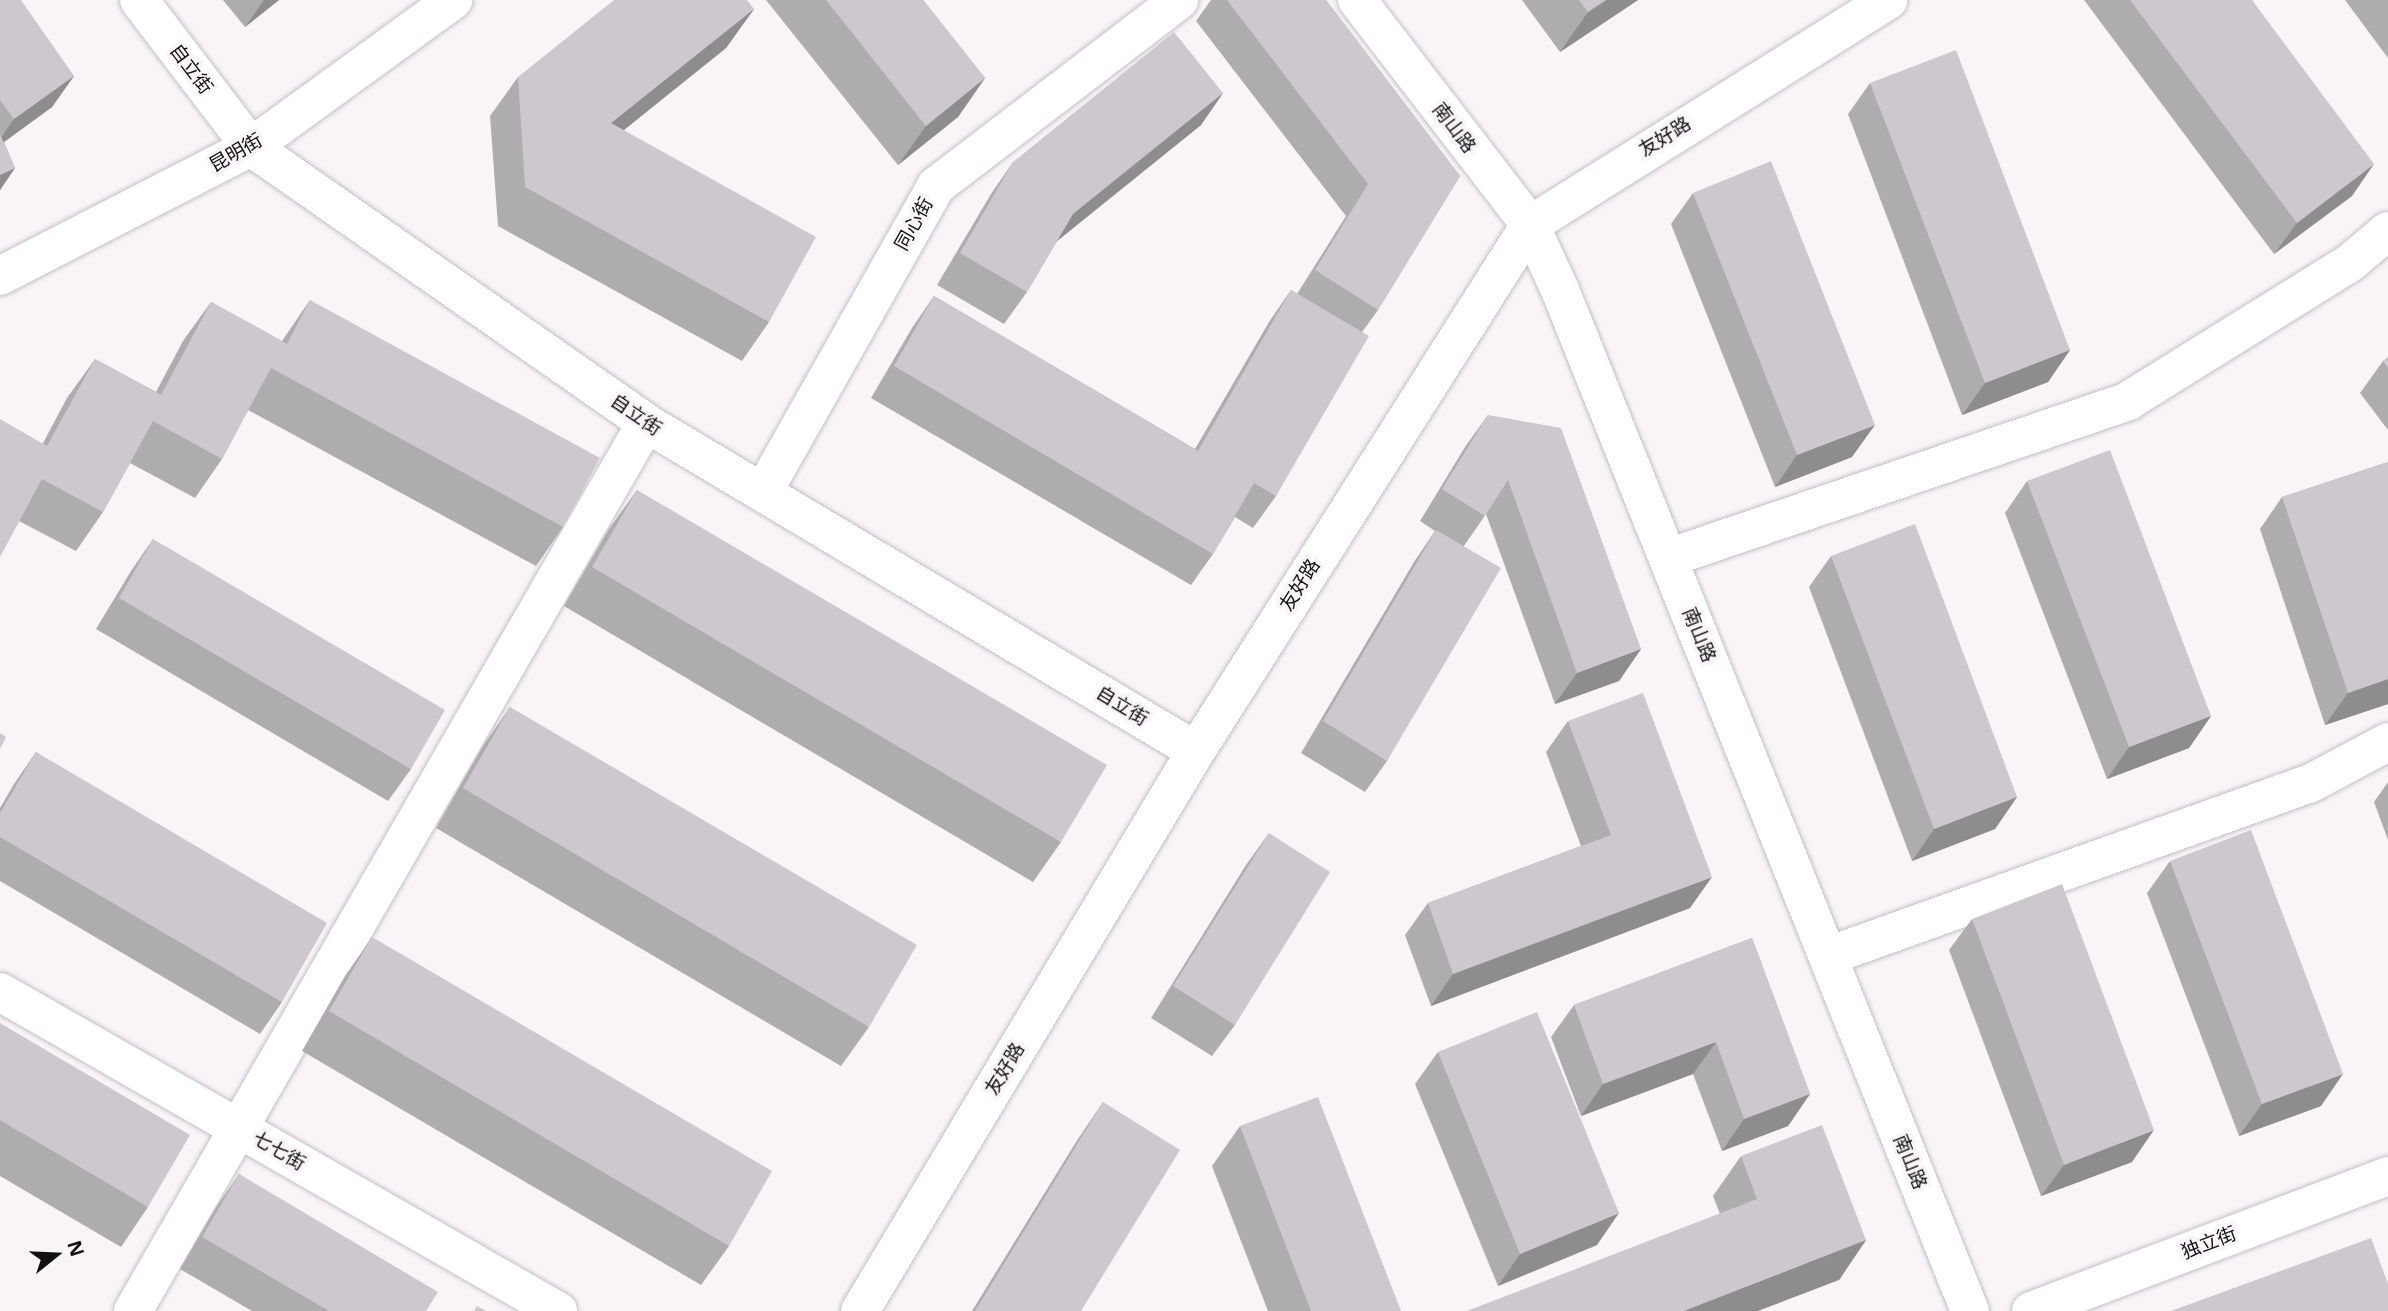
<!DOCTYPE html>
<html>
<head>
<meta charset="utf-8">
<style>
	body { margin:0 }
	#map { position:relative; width:2388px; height:1311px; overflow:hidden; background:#f8f4f8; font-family:"Noto Sans","Noto Sans SC",sans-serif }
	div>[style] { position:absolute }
	.roads { filter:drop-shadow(0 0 2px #c4c0c4) drop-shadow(0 0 2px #c4c0c4) }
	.minor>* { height:38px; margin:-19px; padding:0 19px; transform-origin:19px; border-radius:19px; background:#fff }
	.tertiary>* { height:38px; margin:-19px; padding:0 19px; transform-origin:19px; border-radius:19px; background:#fff }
	.secondary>* { height:38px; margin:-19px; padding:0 19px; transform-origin:19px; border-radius:19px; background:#fff }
	.wall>* { inset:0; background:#afacb0 }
	.shaded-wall>* { inset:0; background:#8f8c90 }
	.building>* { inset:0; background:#ccc8cd }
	span { translate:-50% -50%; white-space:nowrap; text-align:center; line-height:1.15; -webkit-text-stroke:7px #f8f4f8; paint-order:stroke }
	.street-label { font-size:19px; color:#100f11 }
	.north { position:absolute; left:21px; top:1220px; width:70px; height:70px; -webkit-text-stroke:5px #f8f4f8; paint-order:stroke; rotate:72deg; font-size:19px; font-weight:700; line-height:28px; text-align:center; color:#100f11 }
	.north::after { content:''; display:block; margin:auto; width:24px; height:32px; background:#100f11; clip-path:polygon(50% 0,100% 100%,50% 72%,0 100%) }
</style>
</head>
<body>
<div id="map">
	<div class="roads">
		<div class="minor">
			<i style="left:139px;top:0;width:185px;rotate:52.7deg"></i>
			<i style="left:251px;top:147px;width:482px;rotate:34.9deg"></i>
			<i style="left:646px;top:423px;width:640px;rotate:30.81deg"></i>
			<i style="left:763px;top:492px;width:352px;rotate:-60.5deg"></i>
			<i style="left:936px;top:186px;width:306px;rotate:-37.4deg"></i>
			<i style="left:1668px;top:558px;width:486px;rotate:-18.8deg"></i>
			<i style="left:2128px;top:401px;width:263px;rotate:-31.9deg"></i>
			<i style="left:2351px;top:262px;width:48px;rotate:-40deg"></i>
			<i style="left:1828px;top:956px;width:513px;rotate:-19.71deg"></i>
			<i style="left:2311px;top:783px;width:87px;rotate:-28deg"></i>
			<i style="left:133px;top:1311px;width:1026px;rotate:-59.98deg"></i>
			<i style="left:2031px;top:1311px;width:382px;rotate:-20.7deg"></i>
		</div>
		<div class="tertiary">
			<i style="left:0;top:276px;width:282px;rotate:-27.2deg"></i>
			<i style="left:251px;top:147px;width:250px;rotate:-36deg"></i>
			<i style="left:860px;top:1311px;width:653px;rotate:-59.04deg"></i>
			<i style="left:1196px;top:751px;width:623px;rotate:-57.59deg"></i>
			<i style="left:1530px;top:225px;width:423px;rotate:-32.1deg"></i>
		</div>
		<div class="secondary">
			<i style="left:1357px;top:0;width:284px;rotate:52.4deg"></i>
			<i style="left:1530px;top:225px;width:72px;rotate:65.2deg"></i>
			<i style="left:1560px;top:290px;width:1100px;rotate:68.12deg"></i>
			<i style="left:0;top:992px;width:643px;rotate:29.76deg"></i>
		</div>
	</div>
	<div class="wall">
		<i style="clip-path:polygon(0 0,74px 76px,52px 107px,4px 142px,15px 168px,0 190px)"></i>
		<i style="clip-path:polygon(223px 0,279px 0,245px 27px)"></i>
		<i style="clip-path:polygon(766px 0,923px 0,985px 78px,958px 117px,898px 165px)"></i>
		<i style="clip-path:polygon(1211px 0,1326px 0,1460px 176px,1378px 310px,1362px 332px,1276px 496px,1253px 528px,1235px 517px,1213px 554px,1191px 585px,871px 398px,912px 328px,934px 296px,1195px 449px,1269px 322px,1291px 290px,1297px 294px,1346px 216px,1196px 21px)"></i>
		<i style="clip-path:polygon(1522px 0,1638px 0,1560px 52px)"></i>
		<i style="clip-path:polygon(2084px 0,2252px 0,2352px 196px,2274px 254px)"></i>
		<i style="clip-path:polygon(2345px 0,2388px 0,2388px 58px)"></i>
		<i style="clip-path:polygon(754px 9px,726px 48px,624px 130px,769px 322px,742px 361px,498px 226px,490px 116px,518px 77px)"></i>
		<i style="clip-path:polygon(1870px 83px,2070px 350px,2048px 382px,1962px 415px,1848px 114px)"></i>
		<i style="clip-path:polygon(1223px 93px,1201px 125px,1057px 241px,1027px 292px,1004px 324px,937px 285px,991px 194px,1013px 162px)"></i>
		<i style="clip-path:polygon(1693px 193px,1852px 457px,1775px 487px,1671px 224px)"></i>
		<i style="clip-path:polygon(310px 300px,563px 527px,536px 566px,248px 410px,222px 459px,195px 498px,130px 463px,103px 512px,76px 551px,19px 521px,43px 443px,67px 398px,95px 359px,156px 392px,183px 341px,211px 302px,282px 341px)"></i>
		<i style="clip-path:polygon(2388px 357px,2388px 430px,2360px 393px,2383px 361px)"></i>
		<i style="clip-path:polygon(1488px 415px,1641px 649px,1619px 681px,1555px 704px,1486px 514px,1464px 546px,1387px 761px,1365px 792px,1301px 753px,1414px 562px,1435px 531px,1420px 521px,1465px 447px)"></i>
		<i style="clip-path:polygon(2388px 462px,2388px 704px,2325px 725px,2260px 529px,2282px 497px)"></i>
		<i style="clip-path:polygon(2027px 481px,2211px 716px,2189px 748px,2107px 779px,2005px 513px)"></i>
		<i style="clip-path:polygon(637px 490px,1061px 842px,1033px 882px,564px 606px,609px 529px)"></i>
		<i style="clip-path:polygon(153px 539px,411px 769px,388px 801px,96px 629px,131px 571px)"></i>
		<i style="clip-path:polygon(1831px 556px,2017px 797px,1995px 829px,1912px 861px,1809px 587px)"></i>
		<i style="clip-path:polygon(510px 707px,869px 1027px,841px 1066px,436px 828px,483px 746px)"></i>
		<i style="clip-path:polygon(1568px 721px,1690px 908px,1431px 1006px,1405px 935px,1428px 903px,1581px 846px,1546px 752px)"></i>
		<i style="clip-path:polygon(36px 752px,282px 1002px,260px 1034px,0 881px,0 808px,14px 784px)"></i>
		<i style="clip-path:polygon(2388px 782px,2388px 840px,2374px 802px)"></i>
		<i style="clip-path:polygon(1269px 833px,1235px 1025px,1212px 1056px,1151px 1018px,1246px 865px)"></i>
		<i style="clip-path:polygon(2170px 861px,2321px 1106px,2239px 1136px,2147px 893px)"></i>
		<i style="clip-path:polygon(1972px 919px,2132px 1162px,2041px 1196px,1949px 950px)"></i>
		<i style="clip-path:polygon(372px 937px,729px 1246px,701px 1285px,302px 1051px,345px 976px)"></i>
		<i style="clip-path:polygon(1752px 938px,1810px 1094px,1788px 1126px,1722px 1151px,1693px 1074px,1581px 1116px,1551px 1037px,1574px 1005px)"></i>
		<i style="clip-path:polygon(0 1023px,148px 1207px,121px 1247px,0 1176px)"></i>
		<i style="clip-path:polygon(1438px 1052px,1597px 1245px,1498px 1286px,1415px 1084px)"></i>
		<i style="clip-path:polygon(1103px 1102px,1081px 1311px,972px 1311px,1076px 1142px)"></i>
		<i style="clip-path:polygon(1240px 1126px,1401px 1311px,1268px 1311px,1212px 1166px)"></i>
		<i style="clip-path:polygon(1741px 1156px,1866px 1240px,1839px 1280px,1720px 1214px,1713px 1196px)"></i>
		<i style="clip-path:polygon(239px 1174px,426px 1311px,252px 1311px,180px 1269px,217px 1206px)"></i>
	</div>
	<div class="shaded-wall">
		<i style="clip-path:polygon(264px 0,279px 0,245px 27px)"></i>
		<i style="clip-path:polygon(1606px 0,1638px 0,1560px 52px,1588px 12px)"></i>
		<i style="clip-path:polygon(754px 9px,726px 48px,584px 162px,611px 123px)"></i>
		<i style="clip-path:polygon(74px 76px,52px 107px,0 145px,0 139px,14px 119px)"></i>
		<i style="clip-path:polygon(985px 78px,958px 117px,898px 165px,926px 126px)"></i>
		<i style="clip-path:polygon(1223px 93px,1201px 125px,1051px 246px,1073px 214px)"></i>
		<i style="clip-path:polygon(2374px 164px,2352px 196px,2274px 254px,2297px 223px)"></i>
		<i style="clip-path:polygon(15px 168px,0 190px,0 175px)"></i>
		<i style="clip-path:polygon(2070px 350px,2048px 382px,1962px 415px,1985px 383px)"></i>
		<i style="clip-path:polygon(1875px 425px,1852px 457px,1775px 487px,1797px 455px)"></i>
		<i style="clip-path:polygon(1641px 649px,1619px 681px,1555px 704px,1577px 673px)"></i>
		<i style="clip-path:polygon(2388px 679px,2388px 704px,2325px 725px,2348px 693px)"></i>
		<i style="clip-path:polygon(2211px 716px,2189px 748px,2107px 779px,2129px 747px)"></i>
		<i style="clip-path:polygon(2017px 797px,1995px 829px,1912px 861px,1934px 829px)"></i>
		<i style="clip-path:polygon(1712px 877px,1690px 908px,1431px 1006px,1453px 974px)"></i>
		<i style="clip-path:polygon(1716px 1042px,1693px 1074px,1581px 1116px,1603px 1084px)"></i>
		<i style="clip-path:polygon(2343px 1074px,2321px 1106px,2239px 1136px,2262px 1104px)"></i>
		<i style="clip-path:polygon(1810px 1094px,1788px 1126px,1722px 1151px,1744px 1119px)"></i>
		<i style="clip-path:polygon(2154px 1130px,2132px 1162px,2041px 1196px,2064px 1165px)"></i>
		<i style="clip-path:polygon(1619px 1213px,1597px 1245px,1498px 1286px,1520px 1254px)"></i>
		<i style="clip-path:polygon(1866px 1240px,1839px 1280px,1758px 1311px,1683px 1311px)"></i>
	</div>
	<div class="building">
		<i style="clip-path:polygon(0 0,21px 0,74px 76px,14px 119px,0 100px)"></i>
		<i style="clip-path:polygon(614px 0,747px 0,754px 9px,611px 123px,816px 237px,769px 322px,525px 187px,518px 77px)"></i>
		<i style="clip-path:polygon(826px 0,923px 0,985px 78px,926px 126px)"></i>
		<i style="clip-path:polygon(1227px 0,1326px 0,1460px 176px,1378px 310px,1315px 270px,1368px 184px)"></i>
		<i style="clip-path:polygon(1579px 0,1606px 0,1588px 12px)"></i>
		<i style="clip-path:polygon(2130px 0,2252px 0,2374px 164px,2297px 223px)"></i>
		<i style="clip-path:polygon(1174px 32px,1223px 93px,1073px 214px,1027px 292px,960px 253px,1013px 162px)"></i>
		<i style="clip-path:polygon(1956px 50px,2070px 350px,1985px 383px,1870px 83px)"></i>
		<i style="clip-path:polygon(0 134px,15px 168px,0 175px)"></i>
		<i style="clip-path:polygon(1771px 161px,1875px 425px,1797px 455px,1693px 193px)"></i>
		<i style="clip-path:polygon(1291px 290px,1369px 336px,1276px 496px,1254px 483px,1213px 554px,894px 366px,934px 296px,1198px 451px)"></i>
		<i style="clip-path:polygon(310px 300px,600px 458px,563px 527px,271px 368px,222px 459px,153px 421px,103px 512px,42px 479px,0 557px,0 419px,47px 446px,95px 359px,161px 395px,211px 302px,287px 344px)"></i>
		<i style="clip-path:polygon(2388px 357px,2388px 368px,2383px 361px)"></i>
		<i style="clip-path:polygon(1488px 415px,1561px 428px,1641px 649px,1577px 673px,1508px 480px,1485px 516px,1442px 489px)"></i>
		<i style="clip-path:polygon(2110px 450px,2211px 716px,2129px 747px,2027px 481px)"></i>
		<i style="clip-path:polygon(2388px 462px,2388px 679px,2348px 693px,2282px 497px)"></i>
		<i style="clip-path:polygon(637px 490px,1107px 765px,1061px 842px,592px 567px)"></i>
		<i style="clip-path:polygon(1915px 524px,2017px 797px,1934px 829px,1831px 556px)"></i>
		<i style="clip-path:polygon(1436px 530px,1501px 568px,1387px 761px,1323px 721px)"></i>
		<i style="clip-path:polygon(153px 539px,445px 710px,411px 769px,119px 598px)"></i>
		<i style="clip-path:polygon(1643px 693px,1712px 877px,1453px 974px,1428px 903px,1611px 835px,1568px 721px)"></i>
		<i style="clip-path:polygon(510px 707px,917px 945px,869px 1027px,463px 788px)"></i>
		<i style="clip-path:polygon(0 733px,6px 737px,0 749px)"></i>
		<i style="clip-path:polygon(36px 752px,327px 923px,282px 1002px,0 837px,0 813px)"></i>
		<i style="clip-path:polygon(2251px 830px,2343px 1074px,2262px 1104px,2170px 861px)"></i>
		<i style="clip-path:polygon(1269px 833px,1330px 872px,1235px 1025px,1173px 986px)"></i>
		<i style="clip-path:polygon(2062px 884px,2154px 1130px,2064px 1165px,1972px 919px)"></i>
		<i style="clip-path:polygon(372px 937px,772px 1171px,729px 1246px,329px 1011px)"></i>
		<i style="clip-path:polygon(1752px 938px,1810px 1094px,1744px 1119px,1716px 1042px,1603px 1084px,1574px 1005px)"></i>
		<i style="clip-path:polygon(1537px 1012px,1619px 1213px,1520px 1254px,1438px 1052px)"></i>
		<i style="clip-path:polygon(0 1023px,190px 1135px,148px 1207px,0 1120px)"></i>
		<i style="clip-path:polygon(1318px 1097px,1401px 1311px,1311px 1311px,1240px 1126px)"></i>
		<i style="clip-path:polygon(1103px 1102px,1180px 1150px,1081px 1311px,975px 1311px)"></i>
		<i style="clip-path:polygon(1822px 1125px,1866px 1240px,1683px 1311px,1467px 1311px,1757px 1199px,1741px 1156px)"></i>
		<i style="clip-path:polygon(239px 1174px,438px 1292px,426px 1311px,329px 1311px,202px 1237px)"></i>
		<i style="clip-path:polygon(2371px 1238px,2388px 1284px,2388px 1311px,2171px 1311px)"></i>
		<i style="clip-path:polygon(477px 1306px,486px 1311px,474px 1311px)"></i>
	</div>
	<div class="street-label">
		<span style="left:191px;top:69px;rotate:53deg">自立街</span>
		<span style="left:1454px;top:128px;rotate:53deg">南山路</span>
		<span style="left:1665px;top:137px;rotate:-32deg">友好路</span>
		<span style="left:236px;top:153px;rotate:-30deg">昆明街</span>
		<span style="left:914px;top:224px;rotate:-61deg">同心街</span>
		<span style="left:636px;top:415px;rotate:34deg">自立街</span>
		<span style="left:1300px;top:585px;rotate:-58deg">友好路</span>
		<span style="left:1699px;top:635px;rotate:68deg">南山路</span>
		<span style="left:1122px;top:706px;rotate:31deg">自立街</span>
		<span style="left:1005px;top:1069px;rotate:-59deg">友好路</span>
		<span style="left:279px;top:1151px;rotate:30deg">七七街</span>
		<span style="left:1910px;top:1162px;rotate:68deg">南山路</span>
		<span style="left:2209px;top:1243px;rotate:-21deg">独立街</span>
	</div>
	<div class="north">N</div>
</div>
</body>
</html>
